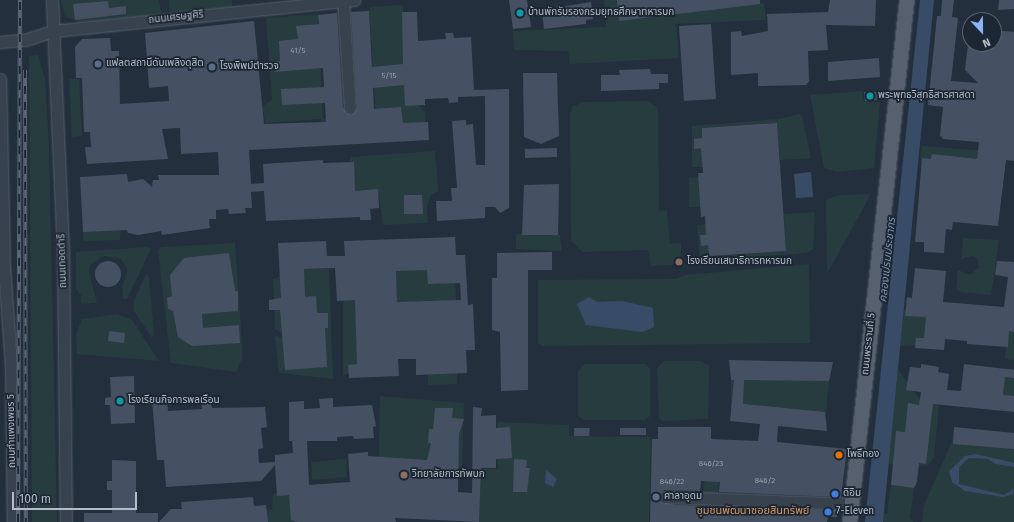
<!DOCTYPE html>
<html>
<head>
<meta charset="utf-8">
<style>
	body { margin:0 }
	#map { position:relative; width:1014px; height:522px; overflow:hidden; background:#242f3e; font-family:"Fira Sans","Noto Sans Thai",sans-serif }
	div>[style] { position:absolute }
	.green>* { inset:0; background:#263c3f }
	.water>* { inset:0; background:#394c67 }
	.building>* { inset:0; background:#455162 }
	.round { border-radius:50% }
	.roads { filter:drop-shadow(0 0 1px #565f6c) drop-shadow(0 0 1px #565f6c) }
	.minor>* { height:11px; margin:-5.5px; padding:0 5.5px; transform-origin:5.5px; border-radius:5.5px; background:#38414e }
	.major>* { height:14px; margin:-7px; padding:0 7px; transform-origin:7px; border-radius:7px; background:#56606e }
	.rail>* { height:4px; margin-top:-2px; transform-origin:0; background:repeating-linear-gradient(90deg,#1d2633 0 8px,#5a6575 0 16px); box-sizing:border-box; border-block:1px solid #5a6575 }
	.dots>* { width:11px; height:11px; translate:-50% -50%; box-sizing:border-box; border:2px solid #1d2633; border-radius:50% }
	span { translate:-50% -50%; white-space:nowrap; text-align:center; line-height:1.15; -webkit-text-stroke:3.5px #1d2633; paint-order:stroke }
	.number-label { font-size:8px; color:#98a1af }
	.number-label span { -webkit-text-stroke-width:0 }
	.poi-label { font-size:10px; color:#b4bcc9 }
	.left { translate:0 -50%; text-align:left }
	.street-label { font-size:10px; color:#b4bcc9 }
	.water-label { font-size:11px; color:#7c92b1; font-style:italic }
	.neighbourhood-label { font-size:11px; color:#d59563 }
	.north { position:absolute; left:962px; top:12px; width:40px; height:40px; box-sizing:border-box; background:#1d2633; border:1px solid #59626f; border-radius:50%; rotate:158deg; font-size:11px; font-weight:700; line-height:16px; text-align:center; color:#b4bcc9 }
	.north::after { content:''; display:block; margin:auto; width:14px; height:18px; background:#8ab4f8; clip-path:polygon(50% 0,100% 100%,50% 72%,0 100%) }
	.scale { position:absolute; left:12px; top:492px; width:125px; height:18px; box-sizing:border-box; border:2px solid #b4bcc9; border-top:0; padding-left:5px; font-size:12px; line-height:14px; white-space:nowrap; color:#b4bcc9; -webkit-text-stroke:3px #1d2633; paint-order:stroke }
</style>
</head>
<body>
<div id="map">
	<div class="green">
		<i style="clip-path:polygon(61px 0,159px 0,162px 14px,79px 22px,65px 16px)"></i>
		<i style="clip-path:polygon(169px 0,232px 0,232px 7px,170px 13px)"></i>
		<i style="clip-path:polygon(604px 0,622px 0,624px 16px,764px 3px,766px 20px,676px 24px,679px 58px,570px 64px,568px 51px,514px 50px,513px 31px,606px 27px)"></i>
		<i style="clip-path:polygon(402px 5px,408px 34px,412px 100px,425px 112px,426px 124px,322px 131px,321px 119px,265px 123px,263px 106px,272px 100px,266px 18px,318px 14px,323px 119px,376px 115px,369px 7px)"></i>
		<i style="clip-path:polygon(38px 55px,45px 79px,49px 146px,57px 522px,32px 522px,29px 56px)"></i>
		<i style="clip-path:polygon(69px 79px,79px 79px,82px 136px,72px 137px)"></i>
		<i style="clip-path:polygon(862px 91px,863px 101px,880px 102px,874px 168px,837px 172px,824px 168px,810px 95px)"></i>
		<i style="clip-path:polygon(648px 101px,657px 107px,658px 114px,659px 210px,667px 211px,670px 244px,681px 243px,681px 260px,671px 265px,651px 266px,648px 250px,583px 252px,571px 241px,570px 115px,572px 107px,583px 102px)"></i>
		<i style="clip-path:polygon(799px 114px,802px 116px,811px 158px,780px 160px,777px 123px,702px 128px,703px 167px,692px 167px,692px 126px,779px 119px)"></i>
		<i style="clip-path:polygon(922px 146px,1001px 152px,1001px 167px,920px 161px)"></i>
		<i style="clip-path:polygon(435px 151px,438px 191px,431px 195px,427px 205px,428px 223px,383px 225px,379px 194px,352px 194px,350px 157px)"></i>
		<i style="clip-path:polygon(699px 177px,701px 207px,689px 207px,689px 178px)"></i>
		<i style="clip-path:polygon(871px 194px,827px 274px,826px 200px,839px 195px)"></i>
		<i style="clip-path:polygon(815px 212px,813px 249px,807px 253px,700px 261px,697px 225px,706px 224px,709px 256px,786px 251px,784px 214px)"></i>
		<i style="clip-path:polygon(121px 226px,120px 240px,83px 241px,83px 227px)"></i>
		<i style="clip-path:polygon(516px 234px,560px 235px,562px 251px,516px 249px)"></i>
		<i style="clip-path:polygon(963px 238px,999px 240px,991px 295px,960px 292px,956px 288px,958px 270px,970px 275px,979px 267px,977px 258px,972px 256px,961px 259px)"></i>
		<i style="clip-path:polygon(235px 243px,242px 344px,242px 359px,236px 372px,171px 363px,158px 250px,161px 247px)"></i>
		<i style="clip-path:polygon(147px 247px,151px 249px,127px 299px,123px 299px,122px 287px,127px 271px,125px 265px,121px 259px,104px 256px,91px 264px,89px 272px,97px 303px,81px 304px,81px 295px,76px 289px,76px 252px)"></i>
		<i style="clip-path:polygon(809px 264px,810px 343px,542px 346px,538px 343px,538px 280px,676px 279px,685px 275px)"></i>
		<i style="clip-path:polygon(454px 265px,457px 314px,366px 368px,343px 376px,343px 273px)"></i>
		<i style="clip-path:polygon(302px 269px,329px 269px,333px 379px,279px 373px,275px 336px,282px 337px,282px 333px,275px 329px,273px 279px)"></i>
		<i style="clip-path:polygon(146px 274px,149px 278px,154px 334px,152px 338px,134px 311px,134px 301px)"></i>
		<i style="clip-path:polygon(904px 311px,937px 314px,932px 345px,900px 346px)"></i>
		<i style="clip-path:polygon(117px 314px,132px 320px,159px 361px,77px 354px,76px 335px,82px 319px)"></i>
		<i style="clip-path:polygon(1007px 330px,1014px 330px,1014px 360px,1005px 359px)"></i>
		<i style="clip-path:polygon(664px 361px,700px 361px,709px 365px,708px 419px,662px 421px,659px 418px,657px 368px)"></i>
		<i style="clip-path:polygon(585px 364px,646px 364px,650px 369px,650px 416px,645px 420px,583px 420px,578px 415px,578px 371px)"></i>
		<i style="clip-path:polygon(457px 365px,457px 384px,428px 385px,428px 366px)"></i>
		<i style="clip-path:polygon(1004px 368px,1014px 369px,1014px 406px,1001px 399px)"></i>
		<i style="clip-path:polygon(898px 370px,922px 402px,939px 405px,934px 457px,928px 466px,888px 464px)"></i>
		<i style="clip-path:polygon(731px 375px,829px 381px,825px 420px,731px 414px)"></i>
		<i style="clip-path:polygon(380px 396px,464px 403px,462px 467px,379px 457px)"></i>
		<i style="clip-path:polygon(497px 422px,569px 425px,569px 436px,651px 437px,649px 522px,476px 522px,479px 469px,498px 469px)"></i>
		<i style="clip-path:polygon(953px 439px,1014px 439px,1014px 522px,922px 522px,924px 505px)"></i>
		<i style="clip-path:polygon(720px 457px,718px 494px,703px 493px,705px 478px)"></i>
		<i style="clip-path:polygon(346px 459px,347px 477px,312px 480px,311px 462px)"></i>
		<i style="clip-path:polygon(891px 485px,914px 488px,910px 517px,913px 522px,883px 522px,883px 514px,887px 514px)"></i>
		<i style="clip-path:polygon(283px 491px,293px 496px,300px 522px,160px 522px,160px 520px,272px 510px,273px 494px)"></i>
	</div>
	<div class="water">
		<i style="clip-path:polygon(920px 0,934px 0,883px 522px,865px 522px)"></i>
		<i style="clip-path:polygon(811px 172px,813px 197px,796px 198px,794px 174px)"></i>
		<i style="clip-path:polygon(589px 297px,597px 302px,622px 301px,653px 308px,654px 327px,642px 332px,586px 325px,577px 304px)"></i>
		<i style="clip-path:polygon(976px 454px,1014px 463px,1014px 467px,996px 464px,988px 459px,969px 458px,959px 467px,959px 484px,1004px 495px,1014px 489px,1013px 494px,1003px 497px,965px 491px,952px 482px,949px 471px,965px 456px)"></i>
		<i style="clip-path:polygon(546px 470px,557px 479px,553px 487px,545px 483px)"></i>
	</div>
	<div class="building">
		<i style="clip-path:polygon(509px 0,527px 0,531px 27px,513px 29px)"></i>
		<i style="clip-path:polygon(617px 0,760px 0,760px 4px,619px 21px)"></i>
		<i style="clip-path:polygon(830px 0,876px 0,875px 26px,826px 25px,828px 50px,808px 51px,809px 81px,806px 85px,758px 86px,758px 73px,731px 75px,731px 32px,741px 31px,742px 36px,768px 31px,767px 14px,828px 12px)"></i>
		<i style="clip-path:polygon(942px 0,954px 0,952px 17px,958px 18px,951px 81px,978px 83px,965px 70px,968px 44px,994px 44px,994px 30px,1014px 32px,1014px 161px,1006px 160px,998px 226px,953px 222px,952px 230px,946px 229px,944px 253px,924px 252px,924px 242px,915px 242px,922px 158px,931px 159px,932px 154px,977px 159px,979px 142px,943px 139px,940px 135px,943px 107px,928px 105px,937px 16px,941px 16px)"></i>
		<i style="clip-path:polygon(999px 0,1014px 0,1014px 9px,998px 10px)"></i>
		<i style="clip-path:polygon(108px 1px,109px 8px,126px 6px,126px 14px,75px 20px,73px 4px)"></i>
		<i style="clip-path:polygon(591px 2px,593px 19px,586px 20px,586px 24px,544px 29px,542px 10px)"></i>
		<i style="clip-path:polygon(369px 11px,372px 67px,403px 64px,402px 12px,417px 12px,418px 41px,446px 39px,445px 33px,453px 33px,454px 38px,471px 37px,474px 90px,509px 89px,509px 208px,500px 213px,495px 207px,485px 207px,485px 218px,437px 221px,436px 201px,452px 201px,451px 188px,457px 188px,452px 121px,466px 120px,466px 125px,473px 124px,476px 165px,485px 165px,485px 96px,458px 97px,458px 102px,449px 103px,448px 98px,425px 99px,425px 105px,405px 106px,404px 85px,373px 88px,374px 109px,401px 107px,403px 123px,428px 122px,429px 140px,249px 150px,251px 184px,264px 183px,263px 164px,323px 160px,323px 163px,354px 162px,355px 191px,378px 189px,379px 208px,370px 209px,371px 220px,360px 220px,360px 217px,266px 221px,264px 191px,251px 192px,252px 208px,245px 208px,246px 213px,229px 214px,228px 209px,216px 210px,216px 219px,209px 219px,210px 228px,162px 235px,161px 231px,138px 235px,128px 233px,127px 230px,83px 232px,80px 177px,127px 174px,128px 182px,143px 179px,152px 187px,153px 180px,159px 180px,158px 175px,219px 175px,218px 152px,181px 154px,180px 128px,162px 129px,168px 159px,87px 164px,85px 147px,91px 147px,90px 132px,84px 132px,82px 78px,76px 78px,75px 47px,82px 39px,110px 38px,111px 51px,119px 51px,120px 104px,169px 101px,168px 86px,149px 88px,145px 33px,254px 21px,264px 124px,326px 122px,325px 103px,282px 105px,281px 89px,324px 87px,323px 68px,274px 72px,273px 62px,280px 61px,279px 41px,298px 39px,296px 26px,319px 24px,318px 15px,337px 13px,343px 108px,351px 115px,357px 108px,351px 12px)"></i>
		<i style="clip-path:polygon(711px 24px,716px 99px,684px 101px,679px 26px)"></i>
		<i style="clip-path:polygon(879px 58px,880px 77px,828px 81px,828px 62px)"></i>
		<i style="clip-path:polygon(650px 69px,651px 74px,668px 74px,668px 83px,659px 83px,659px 89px,601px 91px,601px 75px,620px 75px,619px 70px)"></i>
		<i style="clip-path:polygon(523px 73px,557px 73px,559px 136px,541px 144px,524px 137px)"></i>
		<i style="clip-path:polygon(864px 92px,876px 92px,877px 100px,865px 101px)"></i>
		<i style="clip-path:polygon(777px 123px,786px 251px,709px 256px,708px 245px,701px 246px,700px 235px,706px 235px,705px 216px,701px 217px,698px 173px,703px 173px,701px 148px,694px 149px,694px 139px,702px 138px,702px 128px)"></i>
		<i style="clip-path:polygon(557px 148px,557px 157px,525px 158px,525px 149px)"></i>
		<i style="clip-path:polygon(559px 184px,558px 235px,522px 235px,524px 185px)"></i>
		<i style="clip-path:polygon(404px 195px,422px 195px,423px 214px,404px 214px)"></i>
		<i style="clip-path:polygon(evenodd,455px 237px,456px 255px,465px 255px,468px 305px,473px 304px,475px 350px,466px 350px,467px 373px,416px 375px,416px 359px,398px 359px,399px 376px,349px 378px,348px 365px,357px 364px,355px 300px,337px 301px,335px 268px,304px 269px,305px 297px,316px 296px,317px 313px,328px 313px,328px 328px,325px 328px,327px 367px,285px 370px,280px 310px,269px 310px,269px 300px,281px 298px,278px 243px,326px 241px,327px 256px,345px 256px,344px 241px,455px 237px,427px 270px,428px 284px,460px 283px,461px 300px,397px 302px,396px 271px,427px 270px)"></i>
		<i style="clip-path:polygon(552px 252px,552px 270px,528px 270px,528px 390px,501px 391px,500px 332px,492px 330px,492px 278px,497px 278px,497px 253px)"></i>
		<i style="clip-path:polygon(229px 253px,235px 291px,238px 291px,238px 311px,202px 314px,203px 328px,239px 325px,240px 343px,192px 346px,178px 337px,173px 311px,168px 309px,167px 298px,172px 296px,170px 275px,184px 258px)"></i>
		<i class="round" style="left:95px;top:261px;width:26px;height:26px"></i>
		<i style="clip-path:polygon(997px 261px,1014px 262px,1014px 332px,1009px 331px,1008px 347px,967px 344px,967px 341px,945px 339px,944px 350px,915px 348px,916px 338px,924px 338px,926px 317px,905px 316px,907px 297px,912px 298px,915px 268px,946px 271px,943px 302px,1004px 307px,1008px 277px,995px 275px)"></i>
		<i style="clip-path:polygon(109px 331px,125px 333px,124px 343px,108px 341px)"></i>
		<i style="clip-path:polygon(729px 360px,833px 362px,829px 381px,744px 380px,743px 404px,825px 412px,827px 431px,778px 426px,777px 442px,847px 449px,841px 497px,719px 492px,720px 482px,701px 481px,700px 491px,664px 490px,658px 494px,658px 501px,676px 505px,837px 510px,837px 517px,828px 517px,827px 522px,650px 522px,652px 439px,658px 439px,658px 427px,711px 427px,711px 439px,758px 441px,760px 424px,730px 421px,734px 380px,731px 380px)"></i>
		<i style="clip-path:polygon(921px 364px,939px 367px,938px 372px,949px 374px,947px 390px,961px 391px,964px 364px,1014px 370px,1014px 378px,1005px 377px,1003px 395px,1014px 396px,1014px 412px,933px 404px,926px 464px,919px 463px,917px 482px,914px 488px,891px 485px,896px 431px,905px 432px,908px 403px,919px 405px,921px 392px,906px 390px,910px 367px,921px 368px)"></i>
		<i style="clip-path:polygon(134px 376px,135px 423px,111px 424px,110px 405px,105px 405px,105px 398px,111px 397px,110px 377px)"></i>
		<i style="clip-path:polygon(333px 398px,333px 407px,372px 405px,376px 426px,373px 427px,374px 438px,354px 439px,353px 436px,337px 437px,337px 441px,307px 441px,309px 485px,350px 482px,348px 454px,368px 452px,368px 456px,427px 460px,431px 443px,428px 443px,429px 429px,433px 429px,435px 408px,453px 408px,452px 418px,464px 419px,459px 434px,458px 492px,472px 493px,473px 407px,482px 408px,481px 416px,496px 415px,496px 428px,510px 427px,512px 458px,496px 459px,496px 468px,481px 468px,479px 522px,395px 518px,396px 522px,297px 522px,291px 520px,289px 495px,277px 496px,275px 465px,261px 481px,166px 487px,164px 460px,157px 460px,152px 400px,167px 399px,168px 411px,202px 409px,201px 403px,211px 402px,212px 408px,265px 407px,267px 427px,261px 428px,263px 448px,258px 449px,259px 463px,275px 462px,275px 455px,293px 453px,292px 441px,289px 441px,289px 402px,304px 401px,304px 409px,320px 408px,319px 399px)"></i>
		<i style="clip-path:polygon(954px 427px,1014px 433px,1014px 449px,953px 444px)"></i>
		<i style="clip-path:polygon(574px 428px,590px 428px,589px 436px,574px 436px)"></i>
		<i style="clip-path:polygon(620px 428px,646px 428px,646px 435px,620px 435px)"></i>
		<i style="clip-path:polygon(514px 459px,527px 460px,526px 468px,530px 468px,527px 492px,513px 492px)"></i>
		<i style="clip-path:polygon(112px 460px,136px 461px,136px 513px,158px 513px,158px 522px,84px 522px,84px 513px,112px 513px,112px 490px,107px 490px,107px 481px,112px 481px)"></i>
		<i style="clip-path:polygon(253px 497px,254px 506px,266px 505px,268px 522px,159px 522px,171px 509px,182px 509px,181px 502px)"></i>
	</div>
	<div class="roads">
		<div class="minor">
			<i style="left:52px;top:0;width:248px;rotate:87.5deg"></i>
			<i style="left:63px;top:248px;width:274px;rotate:89.4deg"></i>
			<i style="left:343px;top:1px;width:107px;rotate:86.3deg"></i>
			<i style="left:0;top:42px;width:25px;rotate:-5deg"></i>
			<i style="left:25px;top:40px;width:29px;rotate:-18deg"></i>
			<i style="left:53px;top:31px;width:303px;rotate:-5.9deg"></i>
			<i style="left:0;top:79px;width:188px;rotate:88.8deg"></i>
			<i style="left:4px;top:267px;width:97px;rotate:85.9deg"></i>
			<i style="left:11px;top:364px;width:158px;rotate:89.3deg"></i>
			<i style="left:664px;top:497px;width:188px;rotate:2.1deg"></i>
		</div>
		<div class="major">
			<i style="left:850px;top:522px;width:525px;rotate:-83.77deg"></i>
		</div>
	</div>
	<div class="rail">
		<i style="left:25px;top:70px;width:452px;rotate:89.9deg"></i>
		<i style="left:18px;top:522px;width:522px;rotate:-89.78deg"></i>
	</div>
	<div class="dots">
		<i style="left:520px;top:13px;background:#0f9aa8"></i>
		<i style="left:98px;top:64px;background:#5c6f8a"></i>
		<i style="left:212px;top:67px;background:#5c6f8a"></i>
		<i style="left:870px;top:96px;background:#0f9aa8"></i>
		<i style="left:679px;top:262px;background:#8d6e63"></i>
		<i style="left:120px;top:401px;background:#0f9aa8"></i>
		<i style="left:839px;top:455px;background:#e8710a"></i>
		<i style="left:404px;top:475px;background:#8d6e63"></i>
		<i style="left:835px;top:494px;background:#3f7fe0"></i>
		<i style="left:656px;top:497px;background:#5c6f8a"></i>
		<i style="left:828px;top:512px;background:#3f7fe0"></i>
	</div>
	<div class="number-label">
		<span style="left:298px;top:51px">41/5</span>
		<span style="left:389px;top:76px">5/15</span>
		<span style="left:711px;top:464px">846/23</span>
		<span style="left:765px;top:481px">846/2</span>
		<span style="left:672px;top:482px">846/22</span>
	</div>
	<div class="poi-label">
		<span class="left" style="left:528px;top:13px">บ้านพักรับรองกรมยุทธศึกษาทหารบก</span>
		<span class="left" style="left:106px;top:64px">แฟลตสถานีดับเพลิงดุสิต</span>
		<span class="left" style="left:220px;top:67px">โรงพิพม์ตำรวจ</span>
		<span class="left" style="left:878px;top:96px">พระพุทธวิสุทธิสารศาสดา</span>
		<span class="left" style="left:687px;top:262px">โรงเรียนเสนาธิการทหารบก</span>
		<span class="left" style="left:128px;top:401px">โรงเรียนกิจการพลเรือน</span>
		<span class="left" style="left:847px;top:455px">โพธิ์ทอง</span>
		<span class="left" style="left:412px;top:475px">วิทยาลัยการทัพบก</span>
		<span class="left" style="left:843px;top:494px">ดิอิม</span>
		<span class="left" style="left:664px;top:497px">ศาลาอุดม</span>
		<span class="left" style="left:836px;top:512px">7-Eleven</span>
	</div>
	<div class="street-label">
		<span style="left:176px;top:18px;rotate:-6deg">ถนนเศรษฐศิริ</span>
		<span style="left:63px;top:261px;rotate:-92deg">ถนนเทอดดำริ</span>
		<span style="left:869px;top:344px;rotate:-84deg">ถนนพระรามที่ 5</span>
		<span style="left:12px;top:431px;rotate:-91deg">ถนนกำแพงเพชร 5</span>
	</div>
	<div class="water-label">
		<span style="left:888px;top:260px;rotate:-84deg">คลองเปรมประชากร</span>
	</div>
	<div class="neighbourhood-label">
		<span style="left:753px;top:511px">ชุมชนพัฒนาซอยสินทรัพย์</span>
	</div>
	<div class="north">N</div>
	<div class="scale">100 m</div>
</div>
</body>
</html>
